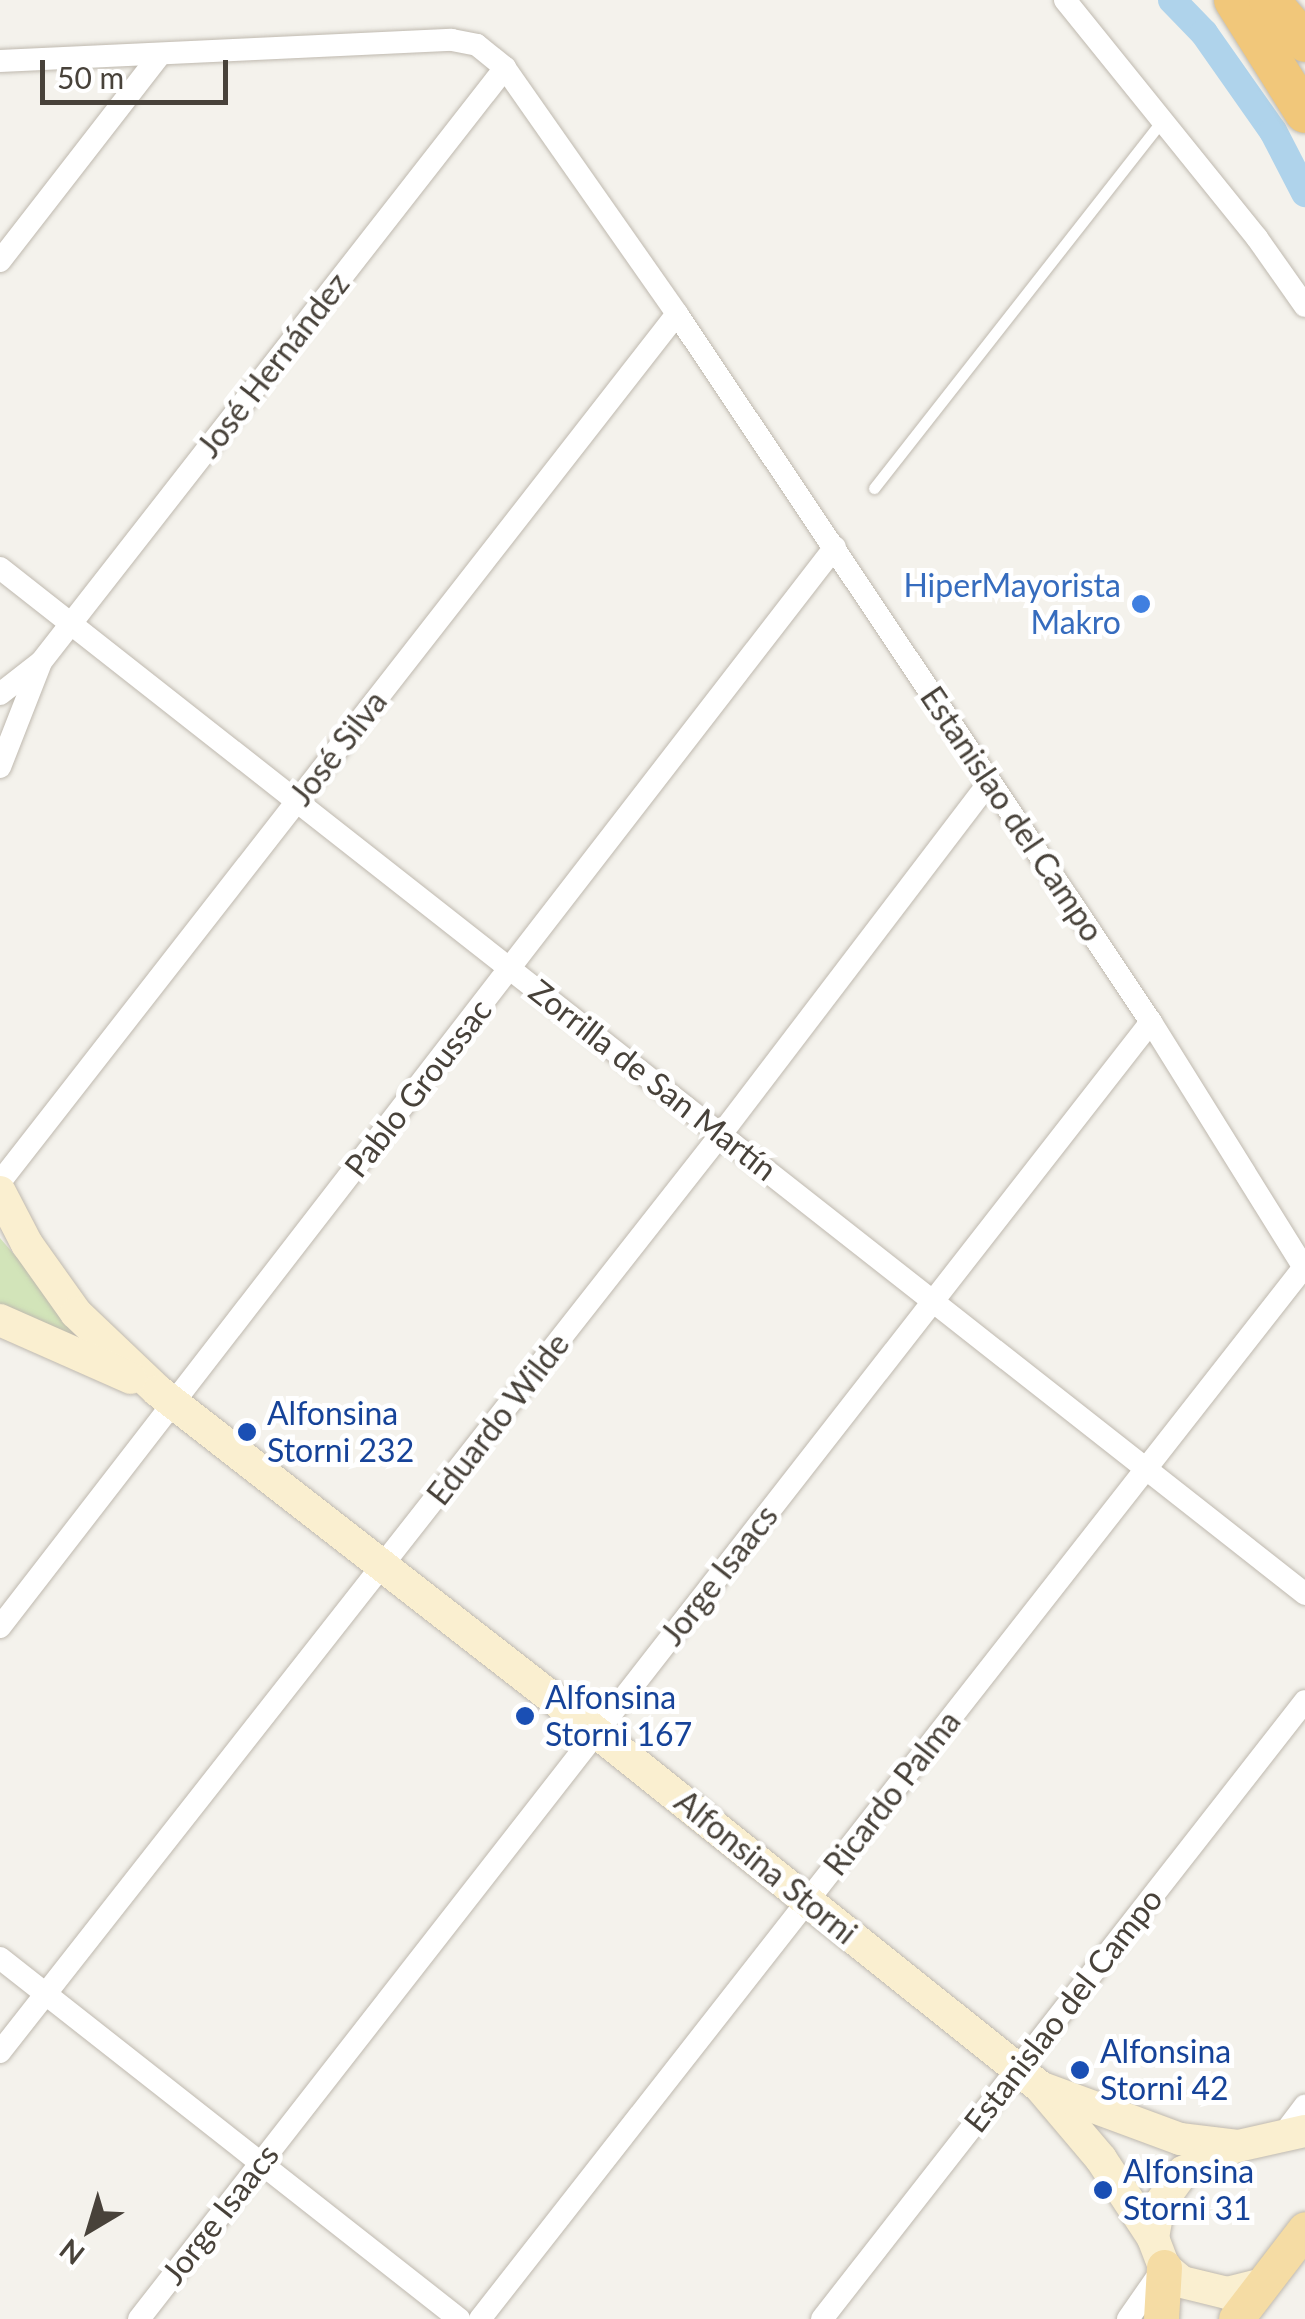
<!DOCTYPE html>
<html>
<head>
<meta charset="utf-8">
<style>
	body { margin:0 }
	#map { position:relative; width:1305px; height:2319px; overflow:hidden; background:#f4f2ec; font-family:Lato,sans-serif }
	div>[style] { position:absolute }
	.green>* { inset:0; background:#d2e4b9 }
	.canal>* { height:28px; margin:-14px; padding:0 14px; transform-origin:14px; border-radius:14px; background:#afd3eb }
	.roads { filter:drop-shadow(0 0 2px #bfb9af) drop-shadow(0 0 2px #bfb9af) }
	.lane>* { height:11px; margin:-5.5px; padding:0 5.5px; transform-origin:5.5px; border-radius:5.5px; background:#fff }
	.street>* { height:22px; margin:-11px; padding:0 11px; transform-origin:11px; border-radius:11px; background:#fff }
	.secondary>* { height:32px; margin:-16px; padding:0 16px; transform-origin:16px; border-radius:16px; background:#faefd0 }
	.primary>* { height:35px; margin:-17.5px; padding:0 17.5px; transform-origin:17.5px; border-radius:17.5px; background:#f5dca4 }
	.highway>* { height:40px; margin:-20px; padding:0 20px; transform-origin:20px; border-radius:20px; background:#f1c77a }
	.dots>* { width:28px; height:28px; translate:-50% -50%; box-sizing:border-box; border:5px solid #fff; border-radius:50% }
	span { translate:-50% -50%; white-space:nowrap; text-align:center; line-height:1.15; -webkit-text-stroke:10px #fff; paint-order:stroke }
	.street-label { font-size:32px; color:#48423a }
	.shop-label { font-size:32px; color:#366cbe }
	.right { translate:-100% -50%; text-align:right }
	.transit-label { font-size:32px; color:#164399 }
	.left { translate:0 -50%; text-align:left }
	.north { position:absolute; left:40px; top:2179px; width:100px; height:100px; -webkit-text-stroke:8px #fff; paint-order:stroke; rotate:218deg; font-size:28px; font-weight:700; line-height:40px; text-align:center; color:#48423a }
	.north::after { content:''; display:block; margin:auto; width:35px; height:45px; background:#48423a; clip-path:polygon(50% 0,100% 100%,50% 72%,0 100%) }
	.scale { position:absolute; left:40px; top:60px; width:188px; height:45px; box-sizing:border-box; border:5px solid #48423a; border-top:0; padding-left:12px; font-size:30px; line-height:35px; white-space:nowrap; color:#48423a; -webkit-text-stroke:8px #fff; paint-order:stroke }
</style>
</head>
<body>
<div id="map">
	<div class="green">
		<i style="clip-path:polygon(0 1238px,90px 1343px,0 1309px)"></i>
	</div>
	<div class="canal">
		<i style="left:1172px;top:0;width:46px;rotate:45.9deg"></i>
		<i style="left:1204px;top:33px;width:120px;rotate:54.9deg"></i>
		<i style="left:1273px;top:131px;width:70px;rotate:62.7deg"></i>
	</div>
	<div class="roads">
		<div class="lane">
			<i style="left:874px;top:488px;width:468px;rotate:-51.9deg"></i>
		</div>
		<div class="street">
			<i style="left:1065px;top:0;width:306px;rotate:51.1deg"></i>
			<i style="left:1257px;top:238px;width:83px;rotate:54.8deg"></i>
			<i style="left:0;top:61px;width:452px;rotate:-2.7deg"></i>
			<i style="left:452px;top:40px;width:25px;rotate:11deg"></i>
			<i style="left:477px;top:45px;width:36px;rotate:39deg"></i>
			<i style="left:505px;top:68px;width:300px;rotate:55deg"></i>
			<i style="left:677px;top:314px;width:852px;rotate:56.2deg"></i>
			<i style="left:1151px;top:1022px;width:291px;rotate:58.1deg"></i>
			<i style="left:0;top:261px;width:261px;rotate:-52.2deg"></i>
			<i style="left:0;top:568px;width:1660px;rotate:38.17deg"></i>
			<i style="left:0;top:694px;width:52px;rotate:-38deg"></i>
			<i style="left:41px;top:662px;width:754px;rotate:-52.01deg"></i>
			<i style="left:0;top:767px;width:110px;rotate:-68.6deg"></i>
			<i style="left:0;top:1182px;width:1101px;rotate:-52.05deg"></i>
			<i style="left:0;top:1627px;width:1365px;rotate:-52.29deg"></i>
			<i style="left:0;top:1958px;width:584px;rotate:38.18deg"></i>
			<i style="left:0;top:2052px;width:1169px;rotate:-51.85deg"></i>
			<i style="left:722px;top:1133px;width:441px;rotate:-52.7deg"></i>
			<i style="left:1282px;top:2136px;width:38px;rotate:-53deg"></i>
			<i style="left:139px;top:2319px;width:1645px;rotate:-52.04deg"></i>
			<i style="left:480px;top:2319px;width:1336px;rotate:-51.93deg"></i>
			<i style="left:822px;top:2319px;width:784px;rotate:-51.99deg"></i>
			<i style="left:1128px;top:2319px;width:60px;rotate:-55.2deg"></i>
		</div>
		<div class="secondary">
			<i style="left:0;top:1192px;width:59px;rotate:62.6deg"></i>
			<i style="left:27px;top:1244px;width:85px;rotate:54.6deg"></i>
			<i style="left:76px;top:1313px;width:113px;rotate:43.6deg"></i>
			<i style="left:158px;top:1391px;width:555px;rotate:37.9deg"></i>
			<i style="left:596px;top:1732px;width:568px;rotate:38.64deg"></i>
			<i style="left:1040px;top:2087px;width:94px;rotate:49.7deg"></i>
			<i style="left:1101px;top:2159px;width:95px;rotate:56.6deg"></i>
			<i style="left:1153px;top:2238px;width:31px;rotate:69deg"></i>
			<i style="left:1164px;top:2267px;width:23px;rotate:40deg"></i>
			<i style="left:1182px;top:2282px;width:46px;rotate:13.7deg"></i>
			<i style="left:1227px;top:2293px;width:36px;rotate:-14deg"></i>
			<i style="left:0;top:1320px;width:143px;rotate:23.9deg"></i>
			<i style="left:1045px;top:2089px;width:144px;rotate:20.3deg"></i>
			<i style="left:1180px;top:2139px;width:58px;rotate:6.9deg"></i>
			<i style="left:1238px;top:2146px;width:69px;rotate:-12.6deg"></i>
			<i style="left:1153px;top:2238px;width:34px;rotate:-80deg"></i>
			<i style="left:1159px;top:2205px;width:41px;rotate:-54deg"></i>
			<i style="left:1183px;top:2172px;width:57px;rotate:-26.1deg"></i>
		</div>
		<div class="primary">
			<i style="left:1161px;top:2319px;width:52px;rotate:-86.7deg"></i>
			<i style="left:1236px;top:2319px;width:113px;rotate:-52.5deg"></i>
		</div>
		<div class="highway">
			<i style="left:1234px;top:0;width:133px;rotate:57.9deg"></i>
			<i style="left:1269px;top:0;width:55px;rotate:49.4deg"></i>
		</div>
	</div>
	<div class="dots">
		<i style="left:1141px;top:604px;background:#3f7fe0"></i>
		<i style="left:247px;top:1432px;background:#1a4fb4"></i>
		<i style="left:525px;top:1716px;background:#1a4fb4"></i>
		<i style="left:1080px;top:2070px;background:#1a4fb4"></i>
		<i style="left:1103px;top:2190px;background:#1a4fb4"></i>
	</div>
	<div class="street-label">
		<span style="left:273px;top:365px;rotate:-52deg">José Hernández</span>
		<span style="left:338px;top:748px;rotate:-52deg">José Silva</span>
		<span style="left:1012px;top:814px;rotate:56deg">Estanislao del Campo</span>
		<span style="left:653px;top:1080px;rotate:38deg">Zorrilla de San Martín</span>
		<span style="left:418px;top:1088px;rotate:-52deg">Pablo Groussac</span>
		<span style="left:498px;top:1419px;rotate:-52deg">Eduardo Wilde</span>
		<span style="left:719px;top:1575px;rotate:-52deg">Jorge Isaacs</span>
		<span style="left:892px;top:1793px;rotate:-52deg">Ricardo Palma</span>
		<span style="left:766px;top:1867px;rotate:39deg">Alfonsina Storni</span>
		<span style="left:1063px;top:2010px;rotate:-52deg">Estanislao del Campo</span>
		<span style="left:220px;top:2214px;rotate:-52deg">Jorge Isaacs</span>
	</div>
	<div class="shop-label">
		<span class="right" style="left:1121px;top:604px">HiperMayorista<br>Makro</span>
	</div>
	<div class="transit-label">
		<span class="left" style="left:267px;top:1432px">Alfonsina<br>Storni 232</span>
		<span class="left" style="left:545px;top:1716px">Alfonsina<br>Storni 167</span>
		<span class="left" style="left:1100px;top:2070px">Alfonsina<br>Storni 42</span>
		<span class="left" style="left:1123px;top:2190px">Alfonsina<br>Storni 31</span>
	</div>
	<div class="north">N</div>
	<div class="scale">50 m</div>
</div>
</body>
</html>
